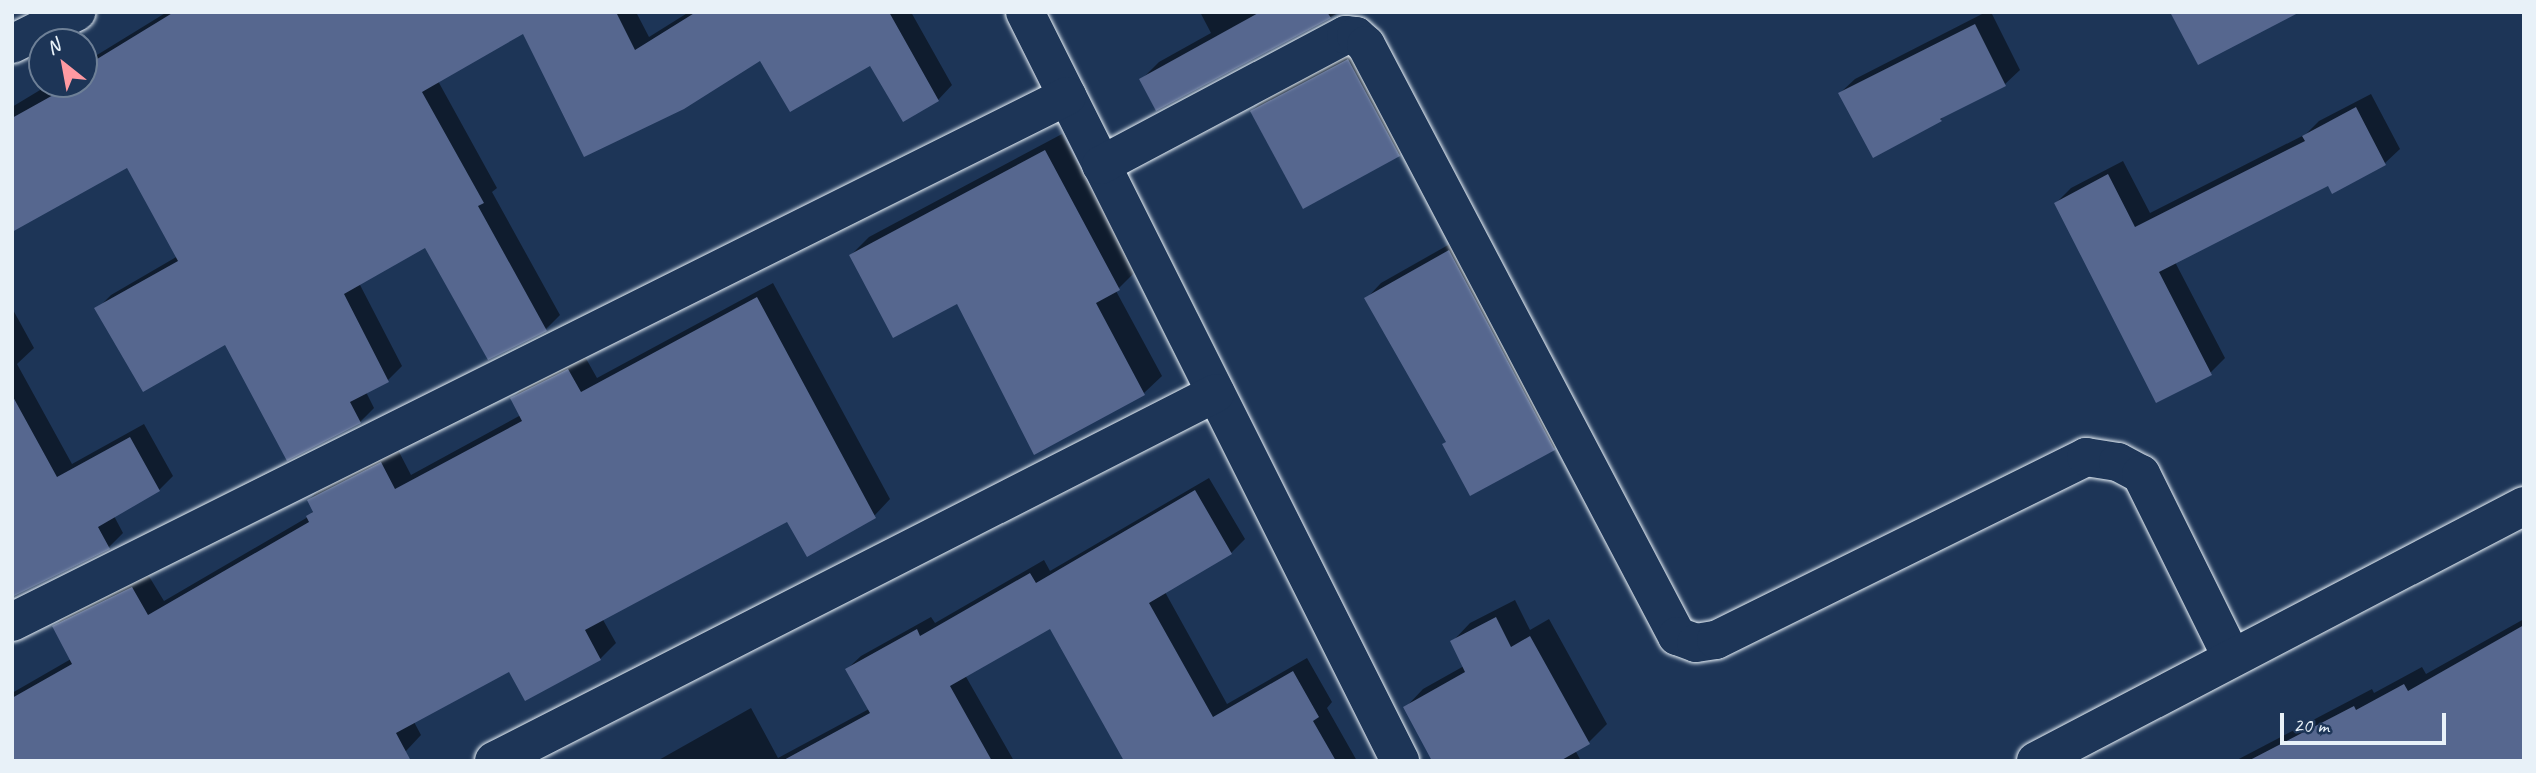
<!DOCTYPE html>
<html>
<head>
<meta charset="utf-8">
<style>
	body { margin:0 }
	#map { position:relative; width:2536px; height:773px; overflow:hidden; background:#1d3557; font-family:Caveat,sans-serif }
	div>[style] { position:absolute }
	.shadow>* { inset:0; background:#0007 }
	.building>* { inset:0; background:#56678f }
	.roads { filter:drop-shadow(0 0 2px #e8f1f8) drop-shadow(0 0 2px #e8f1f8) }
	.minor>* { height:38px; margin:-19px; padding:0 19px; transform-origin:19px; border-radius:19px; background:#1d3557 }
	span { translate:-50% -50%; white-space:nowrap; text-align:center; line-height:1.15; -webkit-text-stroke:6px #1d3557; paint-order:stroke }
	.frame { position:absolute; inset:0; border:14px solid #e8f1f8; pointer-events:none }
	.north { position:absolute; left:28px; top:28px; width:70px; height:70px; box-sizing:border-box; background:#1d3557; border:2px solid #6e8097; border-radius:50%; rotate:329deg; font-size:19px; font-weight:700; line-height:28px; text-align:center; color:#e8f1f8 }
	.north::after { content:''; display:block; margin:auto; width:24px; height:32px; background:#ff9aa2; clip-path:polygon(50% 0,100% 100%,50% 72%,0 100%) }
	.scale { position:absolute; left:2280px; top:713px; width:166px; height:32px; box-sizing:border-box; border:4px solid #e8f1f8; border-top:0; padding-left:9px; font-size:21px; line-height:24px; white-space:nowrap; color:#e8f1f8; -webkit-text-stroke:5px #1d3557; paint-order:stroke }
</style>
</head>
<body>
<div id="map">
	<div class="shadow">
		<i style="clip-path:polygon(167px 12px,636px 12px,649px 37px,689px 12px,911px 12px,952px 85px,938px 100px,871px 64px,760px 58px,683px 107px,524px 31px,438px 81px,497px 188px,492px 192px,560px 315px,546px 329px,425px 246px,359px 283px,402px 366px,388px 380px,366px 392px,374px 408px,360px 422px,225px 342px,97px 309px,111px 295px,178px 256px,128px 166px,12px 231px,12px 107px,50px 84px,84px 84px,84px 63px)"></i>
		<i style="clip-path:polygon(1200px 12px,1340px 12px,1157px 109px,1141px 80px,1159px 62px,1211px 33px)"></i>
		<i style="clip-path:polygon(1986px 12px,1991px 12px,2020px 70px,2005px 84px,1948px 113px,1940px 120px,1840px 93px,1855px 79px)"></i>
		<i style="clip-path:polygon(1363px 45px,1413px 140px,1399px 155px,1252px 111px,1267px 96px)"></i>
		<i style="clip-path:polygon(2371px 94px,2400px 149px,2385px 163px,2333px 192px,2329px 184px,2175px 262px,2225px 358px,2210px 373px,2056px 203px,2071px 188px,2123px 161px,2150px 213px,2306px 134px,2319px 121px)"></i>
		<i style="clip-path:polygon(1062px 134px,1136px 271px,1116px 291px,1162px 376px,1144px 393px,1034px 453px,958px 302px,851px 255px,869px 237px)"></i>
		<i style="clip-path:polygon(1464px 236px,1568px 434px,1553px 449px,1448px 441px,1367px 298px,1381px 283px)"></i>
		<i style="clip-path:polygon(773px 283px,890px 499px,875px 515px,808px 555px,787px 519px,602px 618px,616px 643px,600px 659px,510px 670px,414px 722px,421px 735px,406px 751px,387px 761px,12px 754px,12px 693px,71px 659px,54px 627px,70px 611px,147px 573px,164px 601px,308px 517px,314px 510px,309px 500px,324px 484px,397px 448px,411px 475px,521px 415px,512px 399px,527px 383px,584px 355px,597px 378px)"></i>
		<i style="clip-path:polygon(12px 308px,34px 348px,17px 364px,72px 464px,144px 424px,173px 476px,159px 490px,114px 516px,123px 533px,109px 547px,12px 595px)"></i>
		<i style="clip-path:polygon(1209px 478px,1245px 539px,1231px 553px,1165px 592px,1227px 704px,1307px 658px,1332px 702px,1327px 708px,1357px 761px,1230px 761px,1050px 626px,965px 675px,1014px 761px,657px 761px,751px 708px,778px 758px,869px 709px,847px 669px,861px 656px,931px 617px,935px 623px,1044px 560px,1050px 571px)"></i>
		<i style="clip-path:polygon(1515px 600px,1530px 630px,1549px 619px,1607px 724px,1589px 742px,1575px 750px,1581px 761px,1434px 761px,1405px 708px,1423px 689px,1464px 666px,1452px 642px,1470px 623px)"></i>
		<i style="clip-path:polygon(2524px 619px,2524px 761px,2235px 761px,2372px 689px,2374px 693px,2422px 667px,2426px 674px)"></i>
	</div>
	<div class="building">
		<i style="clip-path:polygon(174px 12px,616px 12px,635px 50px,696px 12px,889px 12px,939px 101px,903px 122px,870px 66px,790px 112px,760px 61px,684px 109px,584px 157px,523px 34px,422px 92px,484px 203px,478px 206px,547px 331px,488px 360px,425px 248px,344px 294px,389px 382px,350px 402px,361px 423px,287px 461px,225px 345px,143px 392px,94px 308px,178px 261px,127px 168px,12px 232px,12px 118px,73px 84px,84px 84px,84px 67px)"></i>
		<i style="clip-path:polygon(1260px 12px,1327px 12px,1331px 18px,1156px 111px,1139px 79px)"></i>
		<i style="clip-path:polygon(2170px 12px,2300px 12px,2198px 65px)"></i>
		<i style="clip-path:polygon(1975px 24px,2006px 86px,1940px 119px,1942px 121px,1873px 158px,1838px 93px)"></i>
		<i style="clip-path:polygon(1348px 59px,1400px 156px,1303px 209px,1250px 111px)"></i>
		<i style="clip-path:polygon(2356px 107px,2386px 165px,2332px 194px,2328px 186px,2159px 272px,2212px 375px,2156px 403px,2054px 203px,2108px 174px,2135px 227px,2305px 141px,2302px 136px)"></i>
		<i style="clip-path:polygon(1045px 150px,1120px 290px,1096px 303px,1145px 395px,1034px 455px,957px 304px,893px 338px,849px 255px)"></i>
		<i style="clip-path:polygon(1449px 250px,1555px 450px,1470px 496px,1442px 444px,1446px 442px,1364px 298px)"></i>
		<i style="clip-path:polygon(757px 297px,876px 518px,807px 557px,787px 522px,585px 630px,601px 660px,525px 701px,509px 672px,396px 733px,411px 761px,12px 761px,12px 698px,72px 664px,52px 626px,132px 587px,148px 615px,309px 522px,306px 516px,313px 512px,307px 500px,381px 462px,395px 489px,522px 421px,510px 398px,568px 369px,581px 392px)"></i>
		<i style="clip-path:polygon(12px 395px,57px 477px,130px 437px,160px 491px,98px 527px,110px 549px,12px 597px)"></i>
		<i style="clip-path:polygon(1195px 490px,1232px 554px,1149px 603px,1213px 717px,1293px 671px,1319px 717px,1313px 721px,1336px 761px,1124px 761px,1050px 629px,950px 686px,992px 761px,782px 761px,870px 713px,845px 669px,917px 629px,920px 636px,1030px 573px,1036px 583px)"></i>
		<i style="clip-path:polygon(1496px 617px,1511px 647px,1530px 636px,1590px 744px,1560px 761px,1432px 761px,1403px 707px,1465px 672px,1450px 641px)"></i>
		<i style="clip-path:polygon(2524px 625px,2524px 761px,2248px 761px,2354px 706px,2356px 710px,2404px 684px,2408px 691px)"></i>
	</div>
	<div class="roads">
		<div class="minor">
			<i style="left:1025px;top:12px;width:838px;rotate:63.4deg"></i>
			<i style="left:12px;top:44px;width:72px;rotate:-26.6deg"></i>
			<i style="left:1101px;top:165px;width:277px;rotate:-28deg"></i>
			<i style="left:1346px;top:35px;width:10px;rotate:6deg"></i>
			<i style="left:1356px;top:36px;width:13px;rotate:42deg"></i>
			<i style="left:1366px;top:45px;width:668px;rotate:62.25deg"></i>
			<i style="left:1677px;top:636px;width:20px;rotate:20deg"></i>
			<i style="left:1696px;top:643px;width:20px;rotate:-9deg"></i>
			<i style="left:1716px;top:640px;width:413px;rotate:-26.3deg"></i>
			<i style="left:2086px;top:457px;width:32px;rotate:9deg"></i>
			<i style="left:2118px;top:462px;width:26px;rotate:28deg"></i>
			<i style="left:2141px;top:474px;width:205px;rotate:63.7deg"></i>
			<i style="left:12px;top:622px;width:1179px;rotate:-26.5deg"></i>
			<i style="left:494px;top:761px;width:810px;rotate:-27.01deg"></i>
			<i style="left:2036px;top:761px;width:551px;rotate:-27.59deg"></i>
		</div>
	</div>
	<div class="frame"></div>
	<div class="north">N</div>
	<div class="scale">20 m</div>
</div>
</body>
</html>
